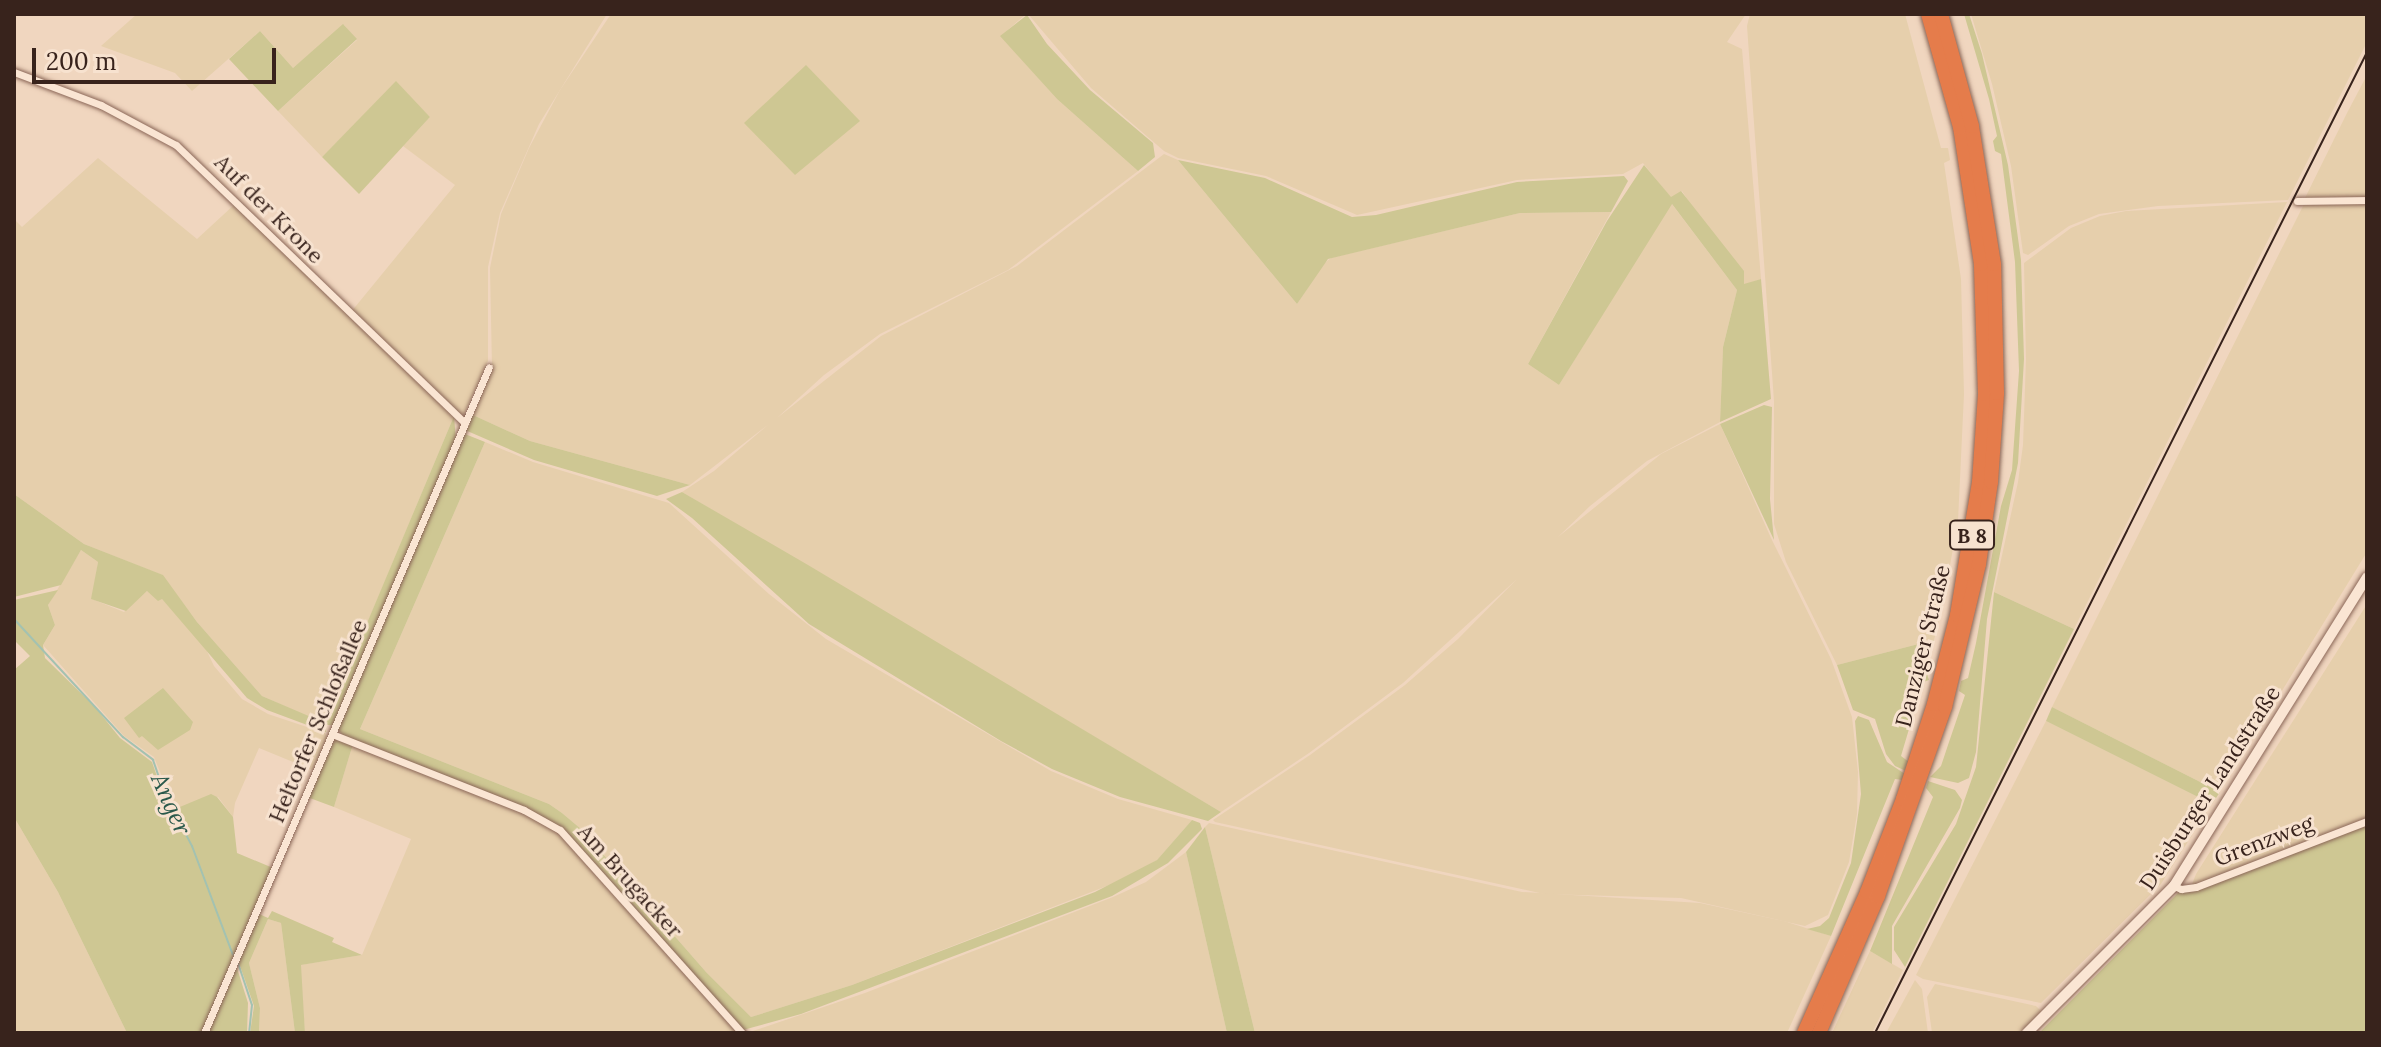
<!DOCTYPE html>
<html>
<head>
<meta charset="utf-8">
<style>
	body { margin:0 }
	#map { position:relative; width:2381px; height:1047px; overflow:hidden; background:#f0d6bf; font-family:Lora,serif }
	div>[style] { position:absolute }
	.farmland>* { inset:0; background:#e6cfac }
	.green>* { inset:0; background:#cec793 }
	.stream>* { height:2px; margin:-1px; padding:0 1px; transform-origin:1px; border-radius:1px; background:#a3c2b1 }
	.roads { filter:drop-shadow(0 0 2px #8a6657) drop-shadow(0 0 2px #8a6657) }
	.street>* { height:7px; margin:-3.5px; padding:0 3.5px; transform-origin:3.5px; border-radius:3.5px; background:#fae5d3 }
	.secondary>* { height:10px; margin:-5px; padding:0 5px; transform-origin:5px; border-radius:5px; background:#fae5d3 }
	.highway>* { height:14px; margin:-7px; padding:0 7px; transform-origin:7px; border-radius:7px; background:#e57c4b }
	.tram>* { height:2px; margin:-1px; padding:0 1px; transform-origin:1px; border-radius:1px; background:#38231c }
	span { translate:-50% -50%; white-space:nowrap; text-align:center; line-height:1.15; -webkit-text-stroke:6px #f7e2cf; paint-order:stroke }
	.shield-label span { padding:2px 6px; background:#f7e2cf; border:2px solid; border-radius:6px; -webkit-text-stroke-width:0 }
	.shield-label { font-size:20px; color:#38231c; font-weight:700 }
	.street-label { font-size:22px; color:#38231c }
	.water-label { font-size:24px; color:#2a594b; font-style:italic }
	.frame { position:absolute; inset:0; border:16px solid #38231c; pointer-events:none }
	.scale { position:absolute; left:32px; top:48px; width:244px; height:36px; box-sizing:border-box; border:4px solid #38231c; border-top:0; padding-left:10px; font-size:24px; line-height:28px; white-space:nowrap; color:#38231c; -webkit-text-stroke:6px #f7e2cf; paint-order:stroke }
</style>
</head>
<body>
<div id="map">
	<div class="farmland">
		<i style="clip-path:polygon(137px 14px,607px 14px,539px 124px,500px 213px,488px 267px,488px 361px,464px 414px,461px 415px,351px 312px,455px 185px,403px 146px,430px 117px,396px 82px,322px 157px,278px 111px,357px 40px,344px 25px,293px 68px,260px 31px,192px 91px,175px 73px,101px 46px)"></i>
		<i style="clip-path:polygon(611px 14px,1026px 14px,1001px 36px,1057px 99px,1138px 171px,1008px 270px,880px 334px,824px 375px,777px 418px,881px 336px,1017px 266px,1164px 154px,1178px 160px,1297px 304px,1323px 264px,1331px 258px,1520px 213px,1611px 212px,1528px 364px,1559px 385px,1671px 203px,1737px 290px,1723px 347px,1720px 422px,1647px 461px,1590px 506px,1558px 537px,1661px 454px,1720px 424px,1771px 538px,1831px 659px,1852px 717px,1858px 772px,1857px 814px,1849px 862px,1828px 915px,1805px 926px,1681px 898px,1544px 894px,1215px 822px,1213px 820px,1310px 755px,1405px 685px,1458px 639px,1517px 579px,1403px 683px,1309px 753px,1221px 812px,682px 492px,714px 471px,769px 424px,690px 485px,530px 441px,473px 415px,492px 368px,490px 268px,501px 214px,529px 148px,560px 90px)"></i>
		<i style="clip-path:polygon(1028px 14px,1746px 14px,1727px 42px,1742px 49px,1761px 279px,1744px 285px,1682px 191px,1671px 198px,1643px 163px,1623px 174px,1517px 180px,1357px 215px,1266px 176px,1178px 158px,1164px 151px,1091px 88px)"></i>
		<i style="clip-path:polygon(1750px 14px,1905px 14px,1941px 148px,1948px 148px,1950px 160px,1944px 163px,1961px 279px,1964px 394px,1958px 521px,1942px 609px,1934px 640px,1837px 665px,1786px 562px,1774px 524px,1774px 401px,1747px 26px)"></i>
		<i style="clip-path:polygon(1971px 14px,2367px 14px,2367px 42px,2288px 200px,2158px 206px,2099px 214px,2069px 226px,2028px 255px,2023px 253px,2011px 166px,1992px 84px)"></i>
		<i style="clip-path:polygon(2367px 75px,2367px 199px,2304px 200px,2347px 113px)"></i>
		<i style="clip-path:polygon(98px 158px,197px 239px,235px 204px,454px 416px,325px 724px,262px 696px,197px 622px,162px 575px,84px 544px,14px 494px,14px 219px,22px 227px)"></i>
		<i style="clip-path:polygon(2287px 202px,2074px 629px,1994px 592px,2018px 482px,2023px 445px,2026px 359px,2024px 263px,2071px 228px,2100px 216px,2126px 211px)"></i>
		<i style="clip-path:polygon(2305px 202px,2367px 202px,2367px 552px,2220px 792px,2052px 707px)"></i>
		<i style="clip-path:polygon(485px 442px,533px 462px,669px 503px,769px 594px,826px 639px,1051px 771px,1118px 799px,1192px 820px,1157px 860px,1130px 877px,852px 985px,751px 1017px,706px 972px,581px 829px,562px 813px,549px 804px,360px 729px)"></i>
		<i style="clip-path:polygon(81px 550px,98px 562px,92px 599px,124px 612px,147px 591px,162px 599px,203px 643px,214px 666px,242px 699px,268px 714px,325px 733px,328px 739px,315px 771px,259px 748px,235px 803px,233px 817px,218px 797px,175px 809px,154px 757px,124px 736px,43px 645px,55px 625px,48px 605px)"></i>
		<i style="clip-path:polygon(2367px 604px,2367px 820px,2191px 887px,2196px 874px)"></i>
		<i style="clip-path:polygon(2046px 721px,2212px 804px,2161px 884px,2041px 1003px,1923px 979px,1916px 975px)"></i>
		<i style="clip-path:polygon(353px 744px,523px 811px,559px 831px,741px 1033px,305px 1033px,300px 965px,362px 955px,411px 839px,334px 807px)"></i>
		<i style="clip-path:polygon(14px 817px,58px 892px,127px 1033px,14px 1033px)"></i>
		<i style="clip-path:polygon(1209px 823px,1522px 892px,1700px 903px,1784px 921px,1831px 936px,1787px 1033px,1255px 1033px,1205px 827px)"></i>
		<i style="clip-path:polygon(1186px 852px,1227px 1033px,747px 1033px,865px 993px,1113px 897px,1146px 882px)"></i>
		<i style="clip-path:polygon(268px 919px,281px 923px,295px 1033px,259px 1033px,260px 1008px,249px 963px)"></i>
		<i style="clip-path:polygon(1870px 951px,1903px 970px,1872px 1033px,1832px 1033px)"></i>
		<i style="clip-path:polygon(1915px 980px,1922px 989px,1928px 1033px,1886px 1033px)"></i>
		<i style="clip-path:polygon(1935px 984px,2036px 1006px,2042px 1012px,2022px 1033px,1932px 1033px,1927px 997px)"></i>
	</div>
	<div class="green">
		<i style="clip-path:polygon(1964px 14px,1969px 14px,1982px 54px,2008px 165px,2021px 260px,2024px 359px,2018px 463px,1987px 619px,1976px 752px,1969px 778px,1958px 783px,1930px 777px,1941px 766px,1949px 742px,1965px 695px,1959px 691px,1961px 681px,1968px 678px,1976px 643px,2001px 506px,2012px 470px,2019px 371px,2015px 262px,2001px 154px,1995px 151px,1993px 141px,1997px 136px,1989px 99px)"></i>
		<i style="clip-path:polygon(1027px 15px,1047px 44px,1090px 90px,1153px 143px,1155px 157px,1138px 171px,1057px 99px,1000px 36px)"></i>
		<i style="clip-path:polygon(343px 24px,357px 39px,278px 111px,229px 59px,260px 31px,293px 68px)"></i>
		<i style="clip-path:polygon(806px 65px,860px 121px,795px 175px,744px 123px)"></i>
		<i style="clip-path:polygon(396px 81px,430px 117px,359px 194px,322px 157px)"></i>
		<i style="clip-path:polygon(1178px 160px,1265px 178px,1352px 217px,1376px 215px,1517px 182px,1624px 176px,1628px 181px,1611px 212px,1520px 213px,1328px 259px,1297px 304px)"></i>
		<i style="clip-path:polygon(1644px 165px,1671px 197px,1681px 191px,1744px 271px,1744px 284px,1761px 279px,1771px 399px,1720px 422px,1723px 347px,1737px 290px,1672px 204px,1559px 385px,1528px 364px,1607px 221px)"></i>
		<i style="clip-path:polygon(1764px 405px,1772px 407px,1770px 499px,1774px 540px,1720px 424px)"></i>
		<i style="clip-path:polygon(473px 415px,530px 441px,690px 485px,657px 496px,534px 460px,465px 430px)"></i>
		<i style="clip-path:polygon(454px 416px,456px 441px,333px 725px,325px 725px,326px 732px,267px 710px,247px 698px,162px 599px,158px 601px,147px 591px,126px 611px,91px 599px,98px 562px,81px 550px,61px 585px,14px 597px,14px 494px,84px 544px,163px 575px,197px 622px,262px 696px,325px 723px)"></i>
		<i style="clip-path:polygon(465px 434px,485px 442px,360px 729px,549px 804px,562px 813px,581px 829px,706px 972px,751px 1017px,852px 985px,1095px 892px,1157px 860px,1192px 820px,1200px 823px,1202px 829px,1168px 863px,1112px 896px,801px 1014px,743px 1030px,561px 829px,344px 737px,338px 729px,461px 437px)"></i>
		<i style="clip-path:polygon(682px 492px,808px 565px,1221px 812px,1208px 821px,1120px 797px,1052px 769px,1001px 741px,809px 624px,692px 518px,666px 499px)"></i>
		<i style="clip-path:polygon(58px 590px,48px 605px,55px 625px,43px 645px,45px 658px,95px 707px,120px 738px,152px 762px,164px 797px,175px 809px,211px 794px,217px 797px,233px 817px,237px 853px,273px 868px,202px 1033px,127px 1033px,58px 892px,14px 817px,14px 670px,30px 656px,14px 640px,14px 600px)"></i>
		<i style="clip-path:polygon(1994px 592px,2074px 629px,1905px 967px,1894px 950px,1894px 927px,1956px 824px,1976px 767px)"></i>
		<i style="clip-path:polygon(1934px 640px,1926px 671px,1929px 680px,1923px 682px,1901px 756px,1909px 762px,1906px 771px,1895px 766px,1886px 754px,1875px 719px,1853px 710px,1837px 665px)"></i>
		<i style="clip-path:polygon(163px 688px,193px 722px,190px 730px,158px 750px,142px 736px,139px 738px,124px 718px)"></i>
		<i style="clip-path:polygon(2052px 707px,2220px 792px,2212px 804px,2046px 721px)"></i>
		<i style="clip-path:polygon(1858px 716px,1869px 720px,1887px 762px,1905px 774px,1903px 780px,1895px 779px,1831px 936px,1807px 929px,1820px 926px,1829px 918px,1851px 863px,1861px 794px,1855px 721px)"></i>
		<i style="clip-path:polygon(335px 739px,353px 744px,334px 807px,307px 797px)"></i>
		<i style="clip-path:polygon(1928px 781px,1955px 790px,1962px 800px,1960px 808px,1892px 926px,1892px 964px,1870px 951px,1933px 797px,1926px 788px)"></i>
		<i style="clip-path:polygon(2367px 822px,2367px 1033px,2039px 1033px,2179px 892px)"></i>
		<i style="clip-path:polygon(1205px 827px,1255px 1033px,1227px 1033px,1186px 852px)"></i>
		<i style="clip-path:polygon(272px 911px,334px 938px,332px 942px,362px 955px,301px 965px,305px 1033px,295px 1033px,281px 923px,268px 919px,249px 963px,260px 1008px,259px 1033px,250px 1033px,254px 1006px,238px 960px,257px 913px,268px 918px)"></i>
		<i style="clip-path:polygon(236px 965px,248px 1003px,247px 1033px,205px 1033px)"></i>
	</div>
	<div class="stream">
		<i style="left:14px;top:619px;width:161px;rotate:47.3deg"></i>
		<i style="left:123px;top:737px;width:38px;rotate:37deg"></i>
		<i style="left:153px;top:760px;width:36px;rotate:71deg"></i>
		<i style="left:165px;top:794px;width:59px;rotate:62.6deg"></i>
		<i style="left:192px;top:846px;width:116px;rotate:69.4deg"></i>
		<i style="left:237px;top:960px;width:47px;rotate:71.6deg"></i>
		<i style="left:252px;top:1005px;width:28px;rotate:96deg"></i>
	</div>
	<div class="roads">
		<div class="street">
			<i style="left:14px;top:72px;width:93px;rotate:20.8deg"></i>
			<i style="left:101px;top:105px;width:85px;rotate:28.1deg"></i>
			<i style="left:176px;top:145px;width:401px;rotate:43.9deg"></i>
			<i style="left:2297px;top:201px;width:70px;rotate:-0.8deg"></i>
			<i style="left:332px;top:734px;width:206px;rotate:21.6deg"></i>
			<i style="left:524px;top:810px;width:41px;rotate:29.1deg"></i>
			<i style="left:560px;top:830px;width:273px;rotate:48.1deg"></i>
			<i style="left:2174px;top:886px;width:8px;rotate:23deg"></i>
			<i style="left:2181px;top:889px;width:15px;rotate:-8deg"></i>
			<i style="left:2196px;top:887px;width:183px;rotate:-21.1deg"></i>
			<i style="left:204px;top:1033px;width:724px;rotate:-66.83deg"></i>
		</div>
		<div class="secondary">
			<i style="left:2027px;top:1033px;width:208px;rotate:-45deg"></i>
			<i style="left:2174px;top:886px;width:364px;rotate:-58deg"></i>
		</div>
		<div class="highway">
			<i style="left:1804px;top:1033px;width:154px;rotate:-65.9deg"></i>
			<i style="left:1867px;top:892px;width:100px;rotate:-68.8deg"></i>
			<i style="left:1903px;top:799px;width:100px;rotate:-71.9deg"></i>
			<i style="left:1934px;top:704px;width:92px;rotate:-75.5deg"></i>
			<i style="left:1957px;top:615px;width:135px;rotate:-80.6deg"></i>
			<i style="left:1979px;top:482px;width:88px;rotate:-86.1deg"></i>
			<i style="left:1985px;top:394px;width:130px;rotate:-91.8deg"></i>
			<i style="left:1981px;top:264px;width:139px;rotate:-98.7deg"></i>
			<i style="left:1960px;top:127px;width:117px;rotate:-105.8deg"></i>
			<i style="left:1819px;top:1033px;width:149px;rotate:-66.7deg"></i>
			<i style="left:1878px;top:896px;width:201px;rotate:-70.5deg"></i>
			<i style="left:1945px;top:707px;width:147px;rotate:-76.6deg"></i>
			<i style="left:1979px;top:564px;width:83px;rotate:-81.7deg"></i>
			<i style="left:1991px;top:482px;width:89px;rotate:-86.1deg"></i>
			<i style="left:1997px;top:393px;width:129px;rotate:-91.3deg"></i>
			<i style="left:1994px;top:264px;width:140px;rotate:-99.1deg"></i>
			<i style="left:1972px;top:126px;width:116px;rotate:-105.5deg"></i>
		</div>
	</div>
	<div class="tram">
		<i style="left:1875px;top:1033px;width:1097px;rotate:-63.36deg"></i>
	</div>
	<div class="shield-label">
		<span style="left:1972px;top:535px">B 8</span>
	</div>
	<div class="street-label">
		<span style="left:269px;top:209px;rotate:45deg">Auf der Krone</span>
		<span style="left:1923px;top:646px;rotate:-76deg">Danziger Straße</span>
		<span style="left:318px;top:721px;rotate:-67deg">Heltorfer Schloßallee</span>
		<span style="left:2210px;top:788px;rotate:-57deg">Duisburger Landstraße</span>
		<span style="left:2264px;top:841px;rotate:-21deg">Grenzweg</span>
		<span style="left:630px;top:881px;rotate:48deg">Am Brugacker</span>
	</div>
	<div class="water-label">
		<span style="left:171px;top:804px;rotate:66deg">Anger</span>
	</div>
	<div class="frame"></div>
	<div class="scale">200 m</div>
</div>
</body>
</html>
